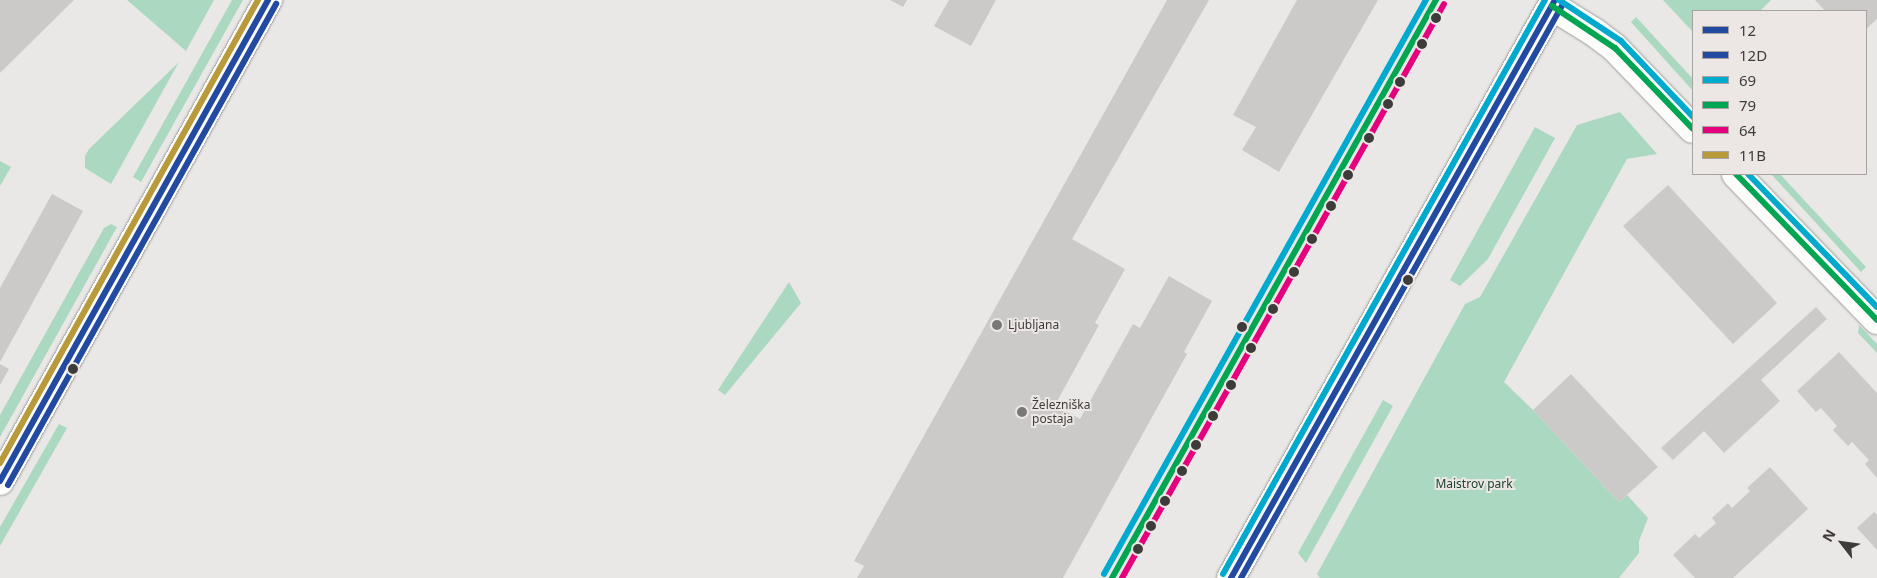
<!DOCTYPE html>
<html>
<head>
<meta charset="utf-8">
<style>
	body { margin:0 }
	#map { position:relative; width:1877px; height:578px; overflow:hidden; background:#eae8e6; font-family:"Noto Sans",sans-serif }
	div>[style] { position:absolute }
	.green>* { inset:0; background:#abd8c0 }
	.building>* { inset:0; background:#cccac9 }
	.roads { filter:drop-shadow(0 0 1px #9f9d9c) drop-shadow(0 0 1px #9f9d9c) }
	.secondary>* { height:28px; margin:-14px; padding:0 14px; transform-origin:14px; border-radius:14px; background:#fcfcfb }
	.primary>* { height:28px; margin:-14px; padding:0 14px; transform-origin:14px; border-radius:14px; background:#fcfcfb }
	.bus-1>* { height:6px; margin:-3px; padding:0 3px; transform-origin:3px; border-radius:3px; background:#224aa0 }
	.bus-2>* { height:6px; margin:-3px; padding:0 3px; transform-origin:3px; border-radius:3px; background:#224aa0 }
	.bus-3>* { height:6px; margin:-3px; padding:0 3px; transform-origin:3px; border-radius:3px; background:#00a9ce }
	.bus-4>* { height:6px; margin:-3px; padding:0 3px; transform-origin:3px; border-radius:3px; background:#00a651 }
	.bus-5>* { height:6px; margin:-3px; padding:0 3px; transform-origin:3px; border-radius:3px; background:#e5007d }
	.bus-6>* { height:6px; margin:-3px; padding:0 3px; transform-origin:3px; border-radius:3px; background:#b89a3b }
	.dots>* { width:14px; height:14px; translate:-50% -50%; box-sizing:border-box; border:2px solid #ece7e4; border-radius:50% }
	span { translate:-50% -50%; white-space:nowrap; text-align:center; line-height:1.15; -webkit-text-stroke:4px #ece7e4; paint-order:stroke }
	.poi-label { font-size:12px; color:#3e3c3b }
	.left { translate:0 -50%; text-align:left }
	.park-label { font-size:12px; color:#1c412f }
	.legend { position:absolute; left:1692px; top:10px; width:175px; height:165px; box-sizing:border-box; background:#ece7e4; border:1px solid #a6a3a0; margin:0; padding:6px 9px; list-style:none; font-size:15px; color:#3e3c3b }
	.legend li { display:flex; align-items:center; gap:10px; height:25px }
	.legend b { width:25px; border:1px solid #a6a3a0 }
	.north { position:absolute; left:1817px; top:518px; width:50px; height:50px; -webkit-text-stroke:4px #ece7e4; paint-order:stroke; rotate:300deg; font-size:14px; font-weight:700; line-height:20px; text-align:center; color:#3e3c3b }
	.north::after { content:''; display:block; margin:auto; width:18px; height:22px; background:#3e3c3b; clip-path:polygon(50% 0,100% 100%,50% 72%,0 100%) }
</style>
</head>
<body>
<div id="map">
	<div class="green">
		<i style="clip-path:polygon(127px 0,214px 0,186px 51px)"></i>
		<i style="clip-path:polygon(232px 0,243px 0,141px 182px,133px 177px)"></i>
		<i style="clip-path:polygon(1663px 0,1771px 0,1760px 11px,1693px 11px,1693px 32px)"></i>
		<i style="clip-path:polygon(1636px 17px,1693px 79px,1693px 91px,1631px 22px)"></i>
		<i style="clip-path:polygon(179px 62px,111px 184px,85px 168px,85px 156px,89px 149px)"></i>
		<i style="clip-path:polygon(1620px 112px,1657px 154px,1627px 159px,1504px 382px,1533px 410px,1619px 502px,1627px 495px,1648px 518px,1639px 541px,1639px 553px,1619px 578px,1320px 578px,1317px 574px,1465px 304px,1480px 297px,1577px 125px)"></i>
		<i style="clip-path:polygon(1535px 127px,1555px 138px,1488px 259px,1460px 286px,1450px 280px)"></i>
		<i style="clip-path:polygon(0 161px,11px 167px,0 186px)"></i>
		<i style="clip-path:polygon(1771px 174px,1780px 174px,1866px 267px,1861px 272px)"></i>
		<i style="clip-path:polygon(111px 224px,117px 227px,0 437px,0 415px,104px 228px)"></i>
		<i style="clip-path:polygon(789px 282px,801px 303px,725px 395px,718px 390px)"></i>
		<i style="clip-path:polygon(1859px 325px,1877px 344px,1877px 353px,1858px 333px)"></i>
		<i style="clip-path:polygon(1383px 400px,1393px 406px,1306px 563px,1298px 553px)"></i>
		<i style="clip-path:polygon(59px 424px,67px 428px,0 546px,0 527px)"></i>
	</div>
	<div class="building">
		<i style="clip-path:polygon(0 0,74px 0,0 73px)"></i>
		<i style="clip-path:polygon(890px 0,907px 0,903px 7px)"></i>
		<i style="clip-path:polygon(949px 0,996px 0,971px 46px,934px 26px)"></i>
		<i style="clip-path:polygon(1167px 0,1209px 0,1072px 239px,1125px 269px,1095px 323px,1099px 325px,1055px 405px,1080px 419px,1133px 324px,1140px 328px,1169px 276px,1212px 301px,1184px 352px,1187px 354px,1063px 578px,857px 578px,864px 566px,854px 561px)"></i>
		<i style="clip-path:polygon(1297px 0,1378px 0,1279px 172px,1242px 150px,1256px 127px,1233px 115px)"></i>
		<i style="clip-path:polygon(1815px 0,1877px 0,1877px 19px,1866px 29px,1866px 11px,1825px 11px)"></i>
		<i style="clip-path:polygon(1668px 185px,1777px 303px,1733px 344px,1623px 226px)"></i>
		<i style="clip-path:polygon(52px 194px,83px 211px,0 362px,0 288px)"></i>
		<i style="clip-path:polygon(1816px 307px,1827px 319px,1761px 380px,1780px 401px,1724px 453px,1704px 431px,1673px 460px,1661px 448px)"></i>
		<i style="clip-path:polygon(1839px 352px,1877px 393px,1877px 478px,1865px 464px,1869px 460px,1852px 442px,1848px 446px,1833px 430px,1837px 426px,1821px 408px,1816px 412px,1797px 391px)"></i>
		<i style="clip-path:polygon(0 364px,9px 369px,0 385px)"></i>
		<i style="clip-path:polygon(1571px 374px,1658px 467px,1619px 502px,1533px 410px)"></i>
		<i style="clip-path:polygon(1770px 467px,1808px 509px,1733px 578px,1695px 578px,1673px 555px,1695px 534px,1699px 538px,1716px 523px,1712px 518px,1728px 503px,1732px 508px,1750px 491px,1747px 488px)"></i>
		<i style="clip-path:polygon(1874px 512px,1877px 514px,1877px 550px,1857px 528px)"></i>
	</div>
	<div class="roads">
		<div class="secondary">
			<i style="left:1552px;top:6px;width:49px;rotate:31.8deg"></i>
			<i style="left:1594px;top:32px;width:26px;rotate:37deg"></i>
			<i style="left:1615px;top:48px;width:112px;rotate:46.1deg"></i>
			<i style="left:1736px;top:174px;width:203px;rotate:46deg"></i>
			<i style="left:0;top:481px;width:551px;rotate:-60.87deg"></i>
		</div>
		<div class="primary">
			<i style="left:1231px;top:578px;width:663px;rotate:-60.73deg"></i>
		</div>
	</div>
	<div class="bus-1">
		<i style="left:0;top:481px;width:551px;rotate:-60.87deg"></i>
		<i style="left:1231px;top:578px;width:663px;rotate:-60.73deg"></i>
	</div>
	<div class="bus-2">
		<i style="left:8px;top:485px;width:551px;rotate:-60.87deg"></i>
		<i style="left:1241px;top:578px;width:658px;rotate:-60.71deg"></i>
	</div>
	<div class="bus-3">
		<i style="left:1559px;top:0;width:74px;rotate:33.5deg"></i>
		<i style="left:1621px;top:41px;width:105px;rotate:46.5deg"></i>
		<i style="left:1748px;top:174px;width:185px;rotate:45.9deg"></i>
		<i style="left:1104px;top:574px;width:658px;rotate:-60.71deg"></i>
		<i style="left:1223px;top:574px;width:658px;rotate:-60.71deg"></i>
	</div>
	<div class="bus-4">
		<i style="left:1552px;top:6px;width:76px;rotate:33.7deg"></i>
		<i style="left:1615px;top:48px;width:112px;rotate:46.1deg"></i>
		<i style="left:1736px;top:174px;width:203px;rotate:46deg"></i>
		<i style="left:1112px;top:578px;width:663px;rotate:-60.73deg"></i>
	</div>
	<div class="bus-5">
		<i style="left:1122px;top:578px;width:658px;rotate:-60.71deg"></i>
	</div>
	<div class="bus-6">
		<i style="left:0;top:463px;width:530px;rotate:-60.87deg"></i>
	</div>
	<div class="dots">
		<i style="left:1436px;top:18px;background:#3e3c3b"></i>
		<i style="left:1422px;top:44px;background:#3e3c3b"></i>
		<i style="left:1400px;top:82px;background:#3e3c3b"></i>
		<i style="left:1388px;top:104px;background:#3e3c3b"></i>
		<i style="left:1369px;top:138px;background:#3e3c3b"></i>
		<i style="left:1348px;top:175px;background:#3e3c3b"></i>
		<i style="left:1331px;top:206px;background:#3e3c3b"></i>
		<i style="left:1312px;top:239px;background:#3e3c3b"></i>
		<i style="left:1294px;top:272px;background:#3e3c3b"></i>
		<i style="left:1408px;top:280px;background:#3e3c3b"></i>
		<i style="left:1273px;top:309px;background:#3e3c3b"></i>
		<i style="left:997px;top:325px;background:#7a7877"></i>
		<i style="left:1242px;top:327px;background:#3e3c3b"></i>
		<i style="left:1251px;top:348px;background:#3e3c3b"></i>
		<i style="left:73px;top:369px;background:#3e3c3b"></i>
		<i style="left:1231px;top:385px;background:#3e3c3b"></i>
		<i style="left:1022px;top:412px;background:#7a7877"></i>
		<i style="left:1213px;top:416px;background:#3e3c3b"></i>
		<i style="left:1196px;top:445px;background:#3e3c3b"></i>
		<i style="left:1182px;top:471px;background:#3e3c3b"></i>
		<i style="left:1165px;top:501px;background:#3e3c3b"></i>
		<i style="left:1151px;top:526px;background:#3e3c3b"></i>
		<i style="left:1138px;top:549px;background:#3e3c3b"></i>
	</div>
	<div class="poi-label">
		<span class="left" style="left:1008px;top:325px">Ljubljana</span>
		<span class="left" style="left:1032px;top:412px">Železniška<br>postaja</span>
	</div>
	<div class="park-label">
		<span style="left:1474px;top:484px">Maistrov park</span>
	</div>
	<ul class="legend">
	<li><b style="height:6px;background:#224aa0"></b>12</li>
	<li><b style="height:6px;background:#224aa0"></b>12D</li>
	<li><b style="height:6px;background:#00a9ce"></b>69</li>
	<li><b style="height:6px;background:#00a651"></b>79</li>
	<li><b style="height:6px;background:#e5007d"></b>64</li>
	<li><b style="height:6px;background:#b89a3b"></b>11B</li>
	</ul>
	<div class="north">N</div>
</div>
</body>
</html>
